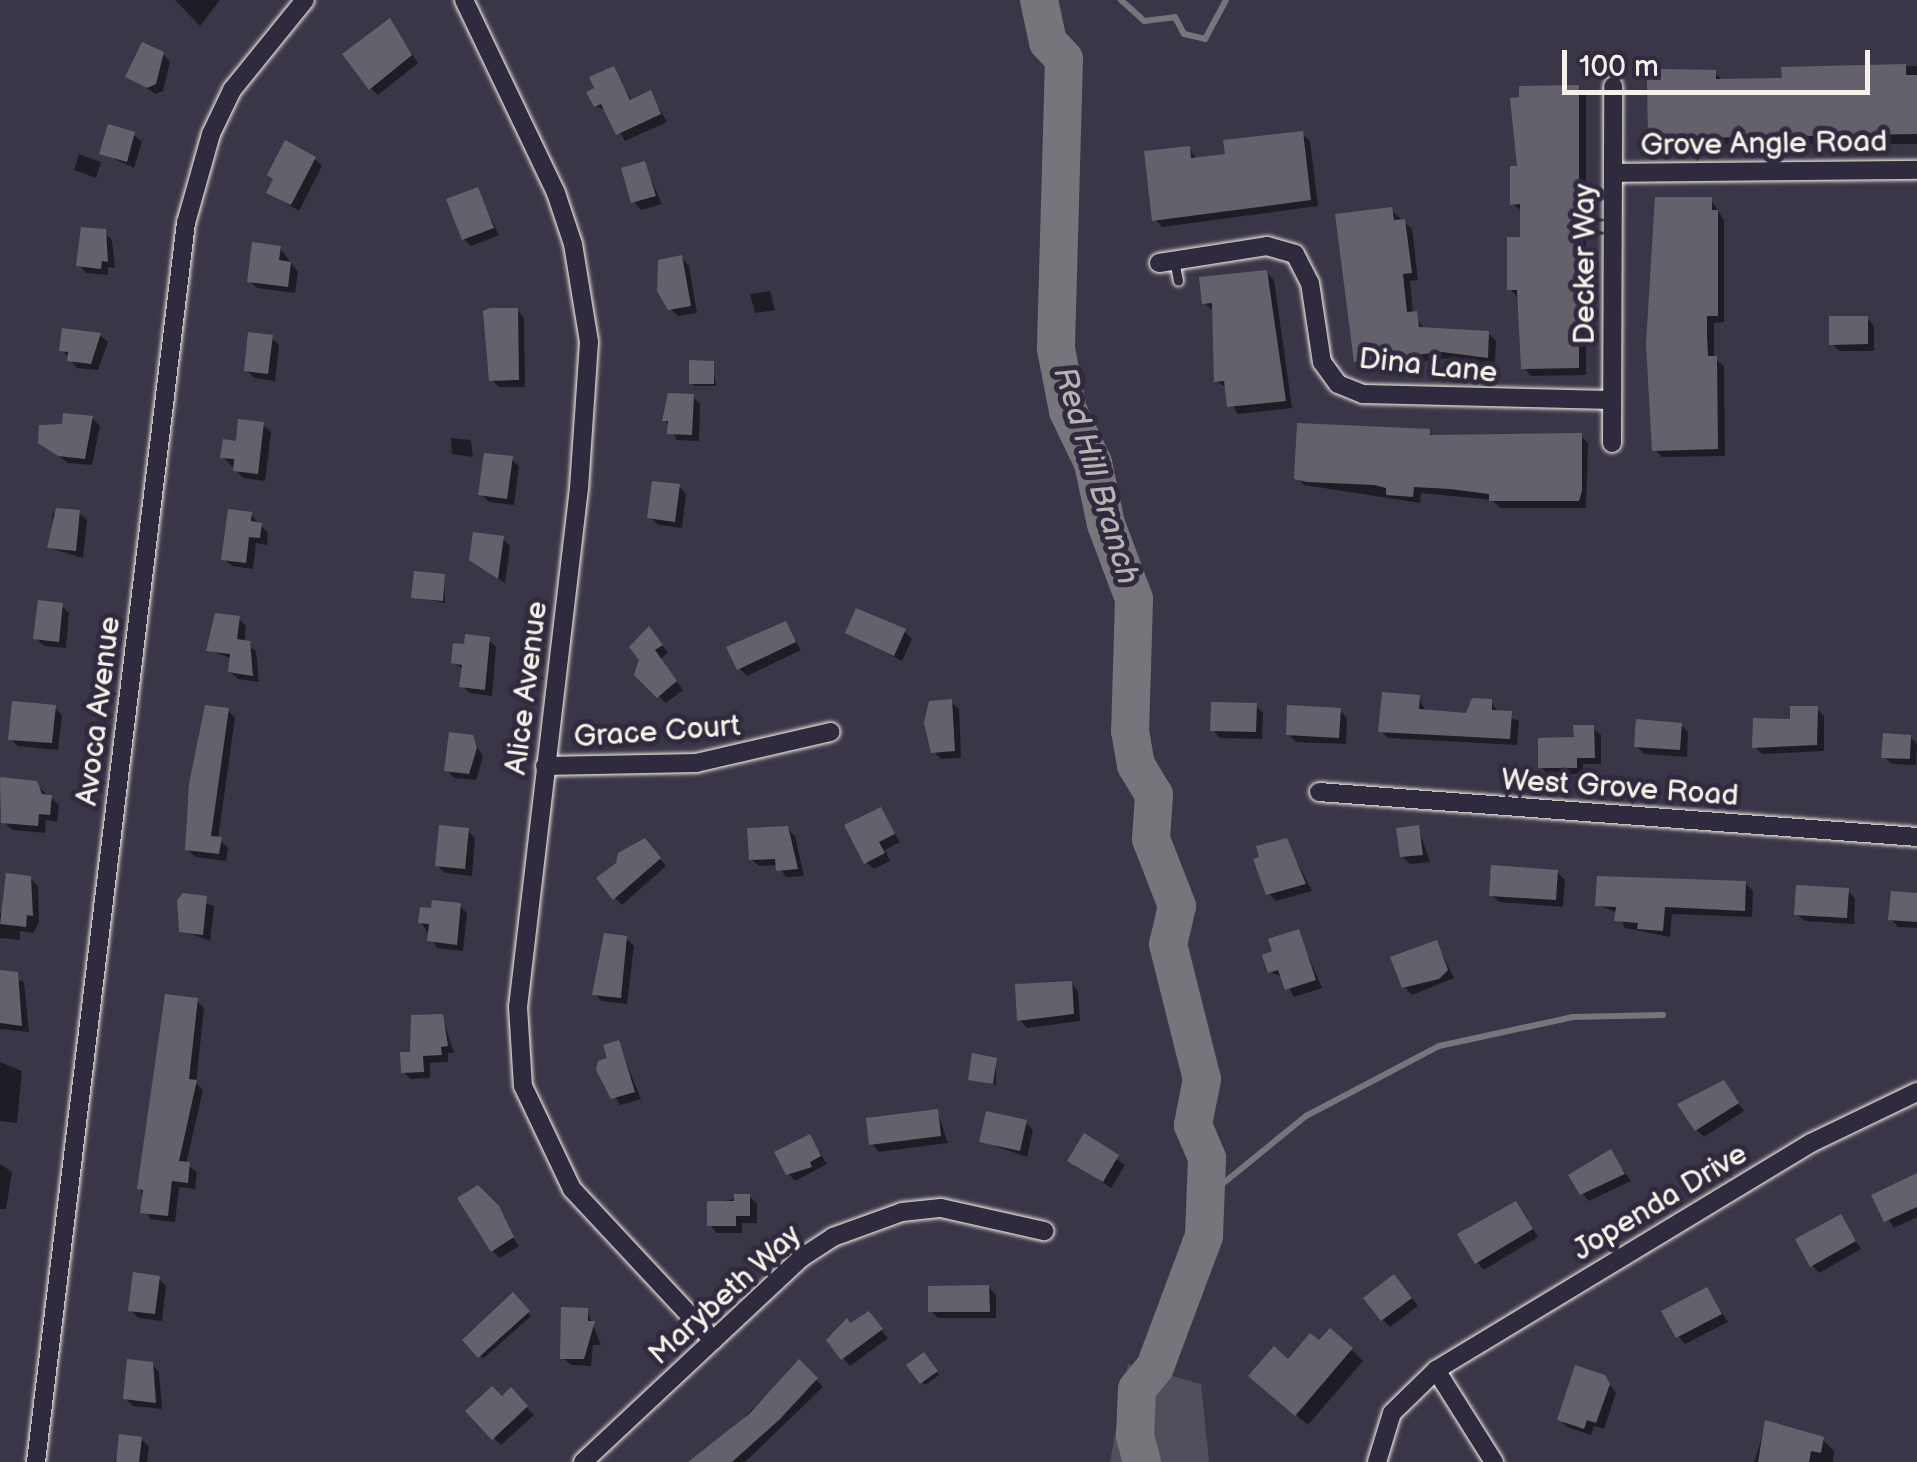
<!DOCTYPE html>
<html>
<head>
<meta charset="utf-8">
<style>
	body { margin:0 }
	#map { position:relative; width:1917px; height:1462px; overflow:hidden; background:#3b3647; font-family:"Balsamiq Sans",sans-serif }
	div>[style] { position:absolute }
	.green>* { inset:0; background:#534e5c }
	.shadow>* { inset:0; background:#0007 }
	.stream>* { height:6px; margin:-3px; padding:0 3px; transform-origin:3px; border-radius:3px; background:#78747b }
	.river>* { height:38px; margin:-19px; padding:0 19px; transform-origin:19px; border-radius:19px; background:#78747b }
	.building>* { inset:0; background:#65616c }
	.roads { filter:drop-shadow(0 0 2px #f4f1e8) drop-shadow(0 0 2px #f4f1e8) }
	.service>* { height:9px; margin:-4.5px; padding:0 4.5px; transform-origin:4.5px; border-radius:4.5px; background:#2f2a3d }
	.minor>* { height:18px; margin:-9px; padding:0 9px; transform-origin:9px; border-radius:9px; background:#2f2a3d }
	span { translate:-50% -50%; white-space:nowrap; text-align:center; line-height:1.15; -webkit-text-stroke:10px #2f2a3d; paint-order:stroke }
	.street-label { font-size:30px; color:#f4f1e8 }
	.water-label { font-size:32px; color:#b6b2b2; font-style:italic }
	.scale { position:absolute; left:1562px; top:50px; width:308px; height:45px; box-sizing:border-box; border:5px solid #f4f1e8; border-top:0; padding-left:12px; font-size:30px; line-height:35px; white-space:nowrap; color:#f4f1e8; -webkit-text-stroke:8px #2f2a3d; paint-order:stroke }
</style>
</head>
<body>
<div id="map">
	<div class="green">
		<i style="clip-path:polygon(1128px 1364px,1201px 1384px,1209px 1462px,1110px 1462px)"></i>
	</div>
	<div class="shadow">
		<i style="clip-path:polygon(175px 0,220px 0,200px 26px)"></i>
		<i style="clip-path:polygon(390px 21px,418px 63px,378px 95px,370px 88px)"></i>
		<i style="clip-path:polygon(163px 54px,170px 62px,163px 91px,156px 94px,128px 77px)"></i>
		<i style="clip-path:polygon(1917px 66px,1917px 144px,1658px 145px,1650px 138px,1715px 73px,1724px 82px,1784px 81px,1784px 70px)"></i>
		<i style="clip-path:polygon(613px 69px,633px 102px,650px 93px,667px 122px,625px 141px,608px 111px,596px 106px,592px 79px)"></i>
		<i style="clip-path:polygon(1578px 88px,1586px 95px,1586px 375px,1531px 376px,1524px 368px,1517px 297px,1510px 289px,1523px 239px,1522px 211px,1512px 204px,1520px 168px)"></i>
		<i style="clip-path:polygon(1302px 134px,1310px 141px,1318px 206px,1162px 227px,1155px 219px,1189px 149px,1197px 159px,1227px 156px)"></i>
		<i style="clip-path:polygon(134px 135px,142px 142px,134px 168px,102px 153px)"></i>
		<i style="clip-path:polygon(79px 154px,101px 162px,96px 178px,74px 170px)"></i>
		<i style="clip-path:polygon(315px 159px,322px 166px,299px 211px,269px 192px)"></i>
		<i style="clip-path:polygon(644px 164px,662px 204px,641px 210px,634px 202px)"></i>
		<i style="clip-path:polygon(477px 190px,499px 235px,471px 246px,464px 239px)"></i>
		<i style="clip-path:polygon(1711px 200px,1724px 220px,1724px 322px,1714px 323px,1714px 358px,1724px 366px,1725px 456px,1662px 457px,1655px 450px)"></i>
		<i style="clip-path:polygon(1391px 210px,1412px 229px,1418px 280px,1410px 281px,1413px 314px,1425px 330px,1488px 333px,1496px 341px,1495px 364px,1451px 358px,1364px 368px,1357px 360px)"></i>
		<i style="clip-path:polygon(104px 232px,112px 240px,115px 268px,108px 267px,108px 275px,86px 273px,79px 265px)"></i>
		<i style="clip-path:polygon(280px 248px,298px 272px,295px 293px,257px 288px,249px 281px)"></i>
		<i style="clip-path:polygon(682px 258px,689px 266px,697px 313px,678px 316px,670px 308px)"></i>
		<i style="clip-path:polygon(1266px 272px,1274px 280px,1292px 408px,1237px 414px,1227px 388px,1216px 381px,1212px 310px,1205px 303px)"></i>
		<i style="clip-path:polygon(770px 291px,775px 310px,755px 313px,750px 294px)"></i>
		<i style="clip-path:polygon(517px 310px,524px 318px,525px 387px,499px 387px,491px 379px)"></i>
		<i style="clip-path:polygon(1867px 318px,1874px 326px,1874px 351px,1839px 351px,1832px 344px)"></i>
		<i style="clip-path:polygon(100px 335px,108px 342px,98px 370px,77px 368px,62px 350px)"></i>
		<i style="clip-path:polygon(271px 337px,279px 345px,275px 381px,254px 378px,246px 370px)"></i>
		<i style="clip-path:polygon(713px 363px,716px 386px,694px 386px,691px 383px)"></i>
		<i style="clip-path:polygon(693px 397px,700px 404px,699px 441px,677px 440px,665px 420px)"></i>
		<i style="clip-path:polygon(92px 418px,100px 426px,92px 465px,68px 463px,40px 442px)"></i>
		<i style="clip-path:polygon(263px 425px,271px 432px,265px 481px,243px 478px,223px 457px)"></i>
		<i style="clip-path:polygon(1429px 432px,1435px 438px,1581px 436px,1588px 443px,1586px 508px,1500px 508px,1492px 500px,1421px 493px,1420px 503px,1304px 485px,1297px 478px)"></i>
		<i style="clip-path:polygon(451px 438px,471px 440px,473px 457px,452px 454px)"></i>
		<i style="clip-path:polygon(511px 459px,519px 466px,514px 505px,489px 502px,481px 494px)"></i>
		<i style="clip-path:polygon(679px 486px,686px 494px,682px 528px,658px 525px,650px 517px)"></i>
		<i style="clip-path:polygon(53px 513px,79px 513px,87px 520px,83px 558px,50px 548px)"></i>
		<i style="clip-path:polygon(251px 515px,268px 533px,267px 545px,256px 543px,253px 569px,232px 566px,224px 559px)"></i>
		<i style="clip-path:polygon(503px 539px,510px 546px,505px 583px,480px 567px)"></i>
		<i style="clip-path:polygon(444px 576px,445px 603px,414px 597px)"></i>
		<i style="clip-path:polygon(62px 606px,69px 613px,66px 648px,44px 646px,36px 638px)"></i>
		<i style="clip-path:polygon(239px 619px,246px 626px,244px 643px,256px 651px,259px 682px,238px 679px,230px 672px,232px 659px,209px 650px)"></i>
		<i style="clip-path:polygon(785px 624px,801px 650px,747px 676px,739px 668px)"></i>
		<i style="clip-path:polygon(904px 631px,912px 639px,902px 661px,848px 632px)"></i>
		<i style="clip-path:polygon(656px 636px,668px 653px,660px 659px,683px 690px,666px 703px,637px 674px)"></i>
		<i style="clip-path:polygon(489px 640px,496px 647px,492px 696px,470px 693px,462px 686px,464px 670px,453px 662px)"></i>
		<i style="clip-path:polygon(1419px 698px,1426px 712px,1467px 715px,1491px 701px,1498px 713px,1519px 721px,1517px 745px,1388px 738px,1381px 731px)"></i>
		<i style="clip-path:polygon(951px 702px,959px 709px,961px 758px,941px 759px,933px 751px)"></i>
		<i style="clip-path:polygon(1256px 706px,1263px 713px,1262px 739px,1220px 738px,1213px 730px)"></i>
		<i style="clip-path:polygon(54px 707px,62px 715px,58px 750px,18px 746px,10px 739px)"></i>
		<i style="clip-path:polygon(1817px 709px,1824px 716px,1824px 751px,1762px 754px,1755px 747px)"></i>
		<i style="clip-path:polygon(228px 710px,235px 718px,218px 839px,228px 847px,226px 861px,195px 857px,187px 849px)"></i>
		<i style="clip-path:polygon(1340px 711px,1347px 718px,1346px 744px,1296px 742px,1288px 734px)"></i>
		<i style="clip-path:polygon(1681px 725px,1688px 732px,1687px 757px,1644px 754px,1637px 746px)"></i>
		<i style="clip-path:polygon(1593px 728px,1601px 735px,1601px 764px,1583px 764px,1583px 774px,1548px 775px,1541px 767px)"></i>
		<i style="clip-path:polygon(472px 737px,483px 757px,476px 780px,454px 778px,447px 770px)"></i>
		<i style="clip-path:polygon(1910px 737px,1917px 744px,1916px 765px,1892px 764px,1884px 757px)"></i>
		<i style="clip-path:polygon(0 780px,41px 789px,59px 805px,57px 822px,46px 820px,45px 833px,12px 830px,4px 822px)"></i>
		<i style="clip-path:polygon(880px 810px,900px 842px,885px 850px,890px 861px,874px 869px,866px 862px)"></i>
		<i style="clip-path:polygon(1418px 827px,1430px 862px,1410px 864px,1402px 856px)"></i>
		<i style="clip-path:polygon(787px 829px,795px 836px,804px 876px,786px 877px,778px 865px,759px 866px,751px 859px)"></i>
		<i style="clip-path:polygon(468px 831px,475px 838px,472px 876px,445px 873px,437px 865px)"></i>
		<i style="clip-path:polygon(1286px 840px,1312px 891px,1276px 901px,1268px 893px)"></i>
		<i style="clip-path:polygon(652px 849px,666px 866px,622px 905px,615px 898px)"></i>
		<i style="clip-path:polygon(1557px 872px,1565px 880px,1563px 907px,1499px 902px,1491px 895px)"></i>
		<i style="clip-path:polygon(30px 878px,38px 886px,39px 922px,33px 933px,20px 931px,20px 940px,0 938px,0 914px)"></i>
		<i style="clip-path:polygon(1745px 883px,1753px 891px,1752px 917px,1672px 914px,1670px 937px,1625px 928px,1618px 913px,1597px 905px)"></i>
		<i style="clip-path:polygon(1848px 891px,1855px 898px,1854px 924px,1805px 921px,1797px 914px)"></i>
		<i style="clip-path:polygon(1917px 895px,1917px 928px,1898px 927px,1891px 919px)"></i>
		<i style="clip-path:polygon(185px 896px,214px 906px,210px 941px,181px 930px)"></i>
		<i style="clip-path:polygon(460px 906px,467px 913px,463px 951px,437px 948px,421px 922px)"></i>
		<i style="clip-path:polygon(1298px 932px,1322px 988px,1294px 997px,1283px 977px,1270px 972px,1275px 953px)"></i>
		<i style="clip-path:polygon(626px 938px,634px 946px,627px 1004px,602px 1001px,594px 994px)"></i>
		<i style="clip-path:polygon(1437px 943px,1454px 978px,1412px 995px,1404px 987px)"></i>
		<i style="clip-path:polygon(0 973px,24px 982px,29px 1032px,0 1029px)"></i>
		<i style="clip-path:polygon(1071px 983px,1078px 991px,1080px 1021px,1027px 1028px,1020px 1020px)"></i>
		<i style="clip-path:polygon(197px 1001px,204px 1008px,196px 1083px,203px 1090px,186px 1164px,197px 1172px,195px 1189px,179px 1187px,175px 1222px,150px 1219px,140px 1188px)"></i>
		<i style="clip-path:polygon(442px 1016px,454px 1053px,448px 1053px,448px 1062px,430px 1063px,430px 1078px,411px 1079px,403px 1072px)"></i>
		<i style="clip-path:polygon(618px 1043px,641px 1099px,620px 1105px,599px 1070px)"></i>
		<i style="clip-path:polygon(996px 1060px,996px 1085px,971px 1079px)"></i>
		<i style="clip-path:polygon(0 1062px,22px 1071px,17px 1123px,0 1121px)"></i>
		<i style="clip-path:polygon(1723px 1083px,1744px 1111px,1704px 1137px,1697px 1130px)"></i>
		<i style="clip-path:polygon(937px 1111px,948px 1143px,879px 1152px,872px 1144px)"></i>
		<i style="clip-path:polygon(1026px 1123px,1033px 1130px,1027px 1157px,981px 1141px)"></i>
		<i style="clip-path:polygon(809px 1137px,827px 1164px,795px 1181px,788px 1173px)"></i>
		<i style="clip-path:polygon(1084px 1137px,1125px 1165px,1111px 1188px,1070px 1160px)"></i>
		<i style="clip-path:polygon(1610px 1152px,1631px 1181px,1589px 1201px,1582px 1193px)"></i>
		<i style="clip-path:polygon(0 1164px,12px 1172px,6px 1209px,0 1209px)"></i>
		<i style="clip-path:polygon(1917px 1175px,1917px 1217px,1894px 1228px,1874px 1196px)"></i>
		<i style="clip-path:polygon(485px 1196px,519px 1246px,500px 1258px,493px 1251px)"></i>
		<i style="clip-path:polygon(749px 1196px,757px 1204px,757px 1223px,742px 1223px,742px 1233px,717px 1233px,710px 1225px,710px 1204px)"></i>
		<i style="clip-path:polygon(1516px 1204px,1538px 1237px,1484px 1270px,1477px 1262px)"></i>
		<i style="clip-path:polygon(1840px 1218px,1861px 1249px,1819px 1273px,1812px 1265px)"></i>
		<i style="clip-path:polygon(158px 1278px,166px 1286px,162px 1321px,138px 1318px,131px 1310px)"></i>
		<i style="clip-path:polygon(1402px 1285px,1418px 1306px,1390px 1327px,1383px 1320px)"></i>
		<i style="clip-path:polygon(988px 1287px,996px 1295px,996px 1318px,938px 1318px,931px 1311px)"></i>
		<i style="clip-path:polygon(1707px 1290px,1728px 1322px,1685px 1344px,1678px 1336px)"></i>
		<i style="clip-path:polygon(513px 1295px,531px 1316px,483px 1359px,466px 1340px)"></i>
		<i style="clip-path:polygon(587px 1310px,601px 1345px,593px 1345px,591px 1366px,571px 1365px,563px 1358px)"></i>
		<i style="clip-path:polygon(869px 1314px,888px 1338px,850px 1366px,829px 1340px)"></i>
		<i style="clip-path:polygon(1319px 1344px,1352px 1350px,1363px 1361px,1308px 1425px,1263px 1387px)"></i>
		<i style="clip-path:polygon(927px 1358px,939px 1375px,925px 1385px,922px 1382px)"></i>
		<i style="clip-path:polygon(799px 1362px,823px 1387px,745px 1462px,700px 1462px)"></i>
		<i style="clip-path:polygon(152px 1364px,159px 1372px,162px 1409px,133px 1406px,125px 1398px)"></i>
		<i style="clip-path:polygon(1604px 1377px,1616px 1393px,1604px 1429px,1594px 1426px,1591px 1435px,1567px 1427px,1560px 1420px)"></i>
		<i style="clip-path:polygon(511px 1391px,534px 1415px,501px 1445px,468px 1412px)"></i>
		<i style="clip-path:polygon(1767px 1423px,1822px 1439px,1834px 1451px,1833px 1462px,1754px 1462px)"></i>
		<i style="clip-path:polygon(121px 1437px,141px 1439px,149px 1447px,147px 1462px,115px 1462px)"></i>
	</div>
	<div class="stream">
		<i style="left:1121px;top:0;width:31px;rotate:42deg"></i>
		<i style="left:1144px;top:21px;width:31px;rotate:-7deg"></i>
		<i style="left:1175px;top:17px;width:19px;rotate:62deg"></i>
		<i style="left:1184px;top:34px;width:22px;rotate:13deg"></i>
		<i style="left:1205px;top:39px;width:44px;rotate:-61.7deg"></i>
		<i style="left:1210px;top:1194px;width:124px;rotate:-39.1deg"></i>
		<i style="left:1306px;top:1116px;width:150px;rotate:-27.8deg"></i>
		<i style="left:1439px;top:1046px;width:137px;rotate:-12.2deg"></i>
		<i style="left:1573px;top:1017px;width:90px;rotate:-1.3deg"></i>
	</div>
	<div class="river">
		<i style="left:1039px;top:0;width:43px;rotate:77.9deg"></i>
		<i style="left:1048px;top:42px;width:23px;rotate:47deg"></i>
		<i style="left:1064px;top:59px;width:290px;rotate:91.6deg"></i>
		<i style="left:1056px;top:349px;width:63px;rotate:79deg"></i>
		<i style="left:1068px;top:411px;width:58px;rotate:64.3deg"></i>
		<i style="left:1093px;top:463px;width:62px;rotate:78deg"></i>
		<i style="left:1106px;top:524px;width:80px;rotate:69.5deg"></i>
		<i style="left:1134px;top:599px;width:132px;rotate:91.7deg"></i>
		<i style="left:1130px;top:731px;width:35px;rotate:80deg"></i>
		<i style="left:1136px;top:765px;width:35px;rotate:59deg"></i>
		<i style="left:1154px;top:795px;width:44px;rotate:93.9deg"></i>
		<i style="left:1151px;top:839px;width:72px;rotate:68.8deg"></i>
		<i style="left:1177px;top:906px;width:39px;rotate:103deg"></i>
		<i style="left:1168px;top:944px;width:139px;rotate:75.9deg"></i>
		<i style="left:1202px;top:1079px;width:47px;rotate:101.1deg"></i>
		<i style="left:1193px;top:1125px;width:36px;rotate:67deg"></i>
		<i style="left:1207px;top:1158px;width:78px;rotate:92.2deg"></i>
		<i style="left:1204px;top:1236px;width:140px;rotate:110.5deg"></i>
		<i style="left:1155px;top:1367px;width:28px;rotate:129deg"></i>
		<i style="left:1137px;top:1389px;width:47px;rotate:92.4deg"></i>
		<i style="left:1135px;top:1436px;width:27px;rotate:75deg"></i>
	</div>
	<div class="building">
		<i style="clip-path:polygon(390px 18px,412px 55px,369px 90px,342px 54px)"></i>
		<i style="clip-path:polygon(142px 42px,164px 52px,156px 84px,147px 88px,125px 77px)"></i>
		<i style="clip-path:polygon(1906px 64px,1906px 75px,1917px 75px,1917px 134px,1648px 139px,1647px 80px,1661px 80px,1661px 69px,1716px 70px,1716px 79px,1782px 78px,1781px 67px)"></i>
		<i style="clip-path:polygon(614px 66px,630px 100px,651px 90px,661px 114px,616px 135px,601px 104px,594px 107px,586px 92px,594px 88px,589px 77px)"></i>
		<i style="clip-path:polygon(1579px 85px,1579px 368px,1521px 369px,1517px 290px,1507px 290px,1507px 237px,1520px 237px,1520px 204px,1510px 205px,1510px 166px,1517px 166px,1510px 98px,1519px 97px,1519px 86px)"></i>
		<i style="clip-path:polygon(108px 124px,135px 132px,127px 162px,99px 154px)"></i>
		<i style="clip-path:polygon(1303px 131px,1311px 200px,1152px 221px,1144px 151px,1190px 146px,1191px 158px,1225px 154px,1223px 140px)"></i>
		<i style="clip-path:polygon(285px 140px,316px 157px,291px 205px,266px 193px,273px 179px,267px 175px)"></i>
		<i style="clip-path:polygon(645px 161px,656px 196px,631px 203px,621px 168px)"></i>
		<i style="clip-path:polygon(478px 187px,494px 228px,462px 240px,446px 199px)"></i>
		<i style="clip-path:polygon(1655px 197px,1712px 197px,1712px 210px,1718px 210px,1718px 316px,1707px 316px,1707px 336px,1708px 356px,1717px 356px,1718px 449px,1652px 451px,1646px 344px)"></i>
		<i style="clip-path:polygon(1392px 207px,1394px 220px,1405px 219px,1412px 273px,1403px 274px,1407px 312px,1417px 311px,1419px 327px,1489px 331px,1488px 358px,1442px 352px,1354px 362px,1335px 214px)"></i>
		<i style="clip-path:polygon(81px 227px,106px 229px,108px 262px,102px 261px,101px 269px,76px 266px)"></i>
		<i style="clip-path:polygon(252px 242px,281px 246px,279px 260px,291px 262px,288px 287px,247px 282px)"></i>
		<i style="clip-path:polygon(682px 255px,691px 306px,668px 310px,657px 291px,658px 260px)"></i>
		<i style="clip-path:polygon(1267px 270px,1286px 401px,1227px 407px,1224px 381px,1214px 382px,1212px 303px,1202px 304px,1199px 277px)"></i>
		<i style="clip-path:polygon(490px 308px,518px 308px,519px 380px,489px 381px,483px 311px)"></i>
		<i style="clip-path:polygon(1829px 316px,1868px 316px,1868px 344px,1829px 345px)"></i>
		<i style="clip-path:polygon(62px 328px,101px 333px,91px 364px,67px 361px,68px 352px,59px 351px)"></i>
		<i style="clip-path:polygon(248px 332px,273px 335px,268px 374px,244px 371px)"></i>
		<i style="clip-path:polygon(689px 360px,714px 361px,714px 384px,689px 384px)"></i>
		<i style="clip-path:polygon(668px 393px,694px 394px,692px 435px,667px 434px,668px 421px,662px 421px)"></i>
		<i style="clip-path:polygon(63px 413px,93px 416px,85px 459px,58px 456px,38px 443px,39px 425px,62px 424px)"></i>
		<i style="clip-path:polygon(238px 419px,264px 422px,258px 474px,233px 471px,234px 459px,220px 458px,223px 439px,236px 441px)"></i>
		<i style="clip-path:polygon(1297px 423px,1430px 429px,1430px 435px,1582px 433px,1582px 491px,1579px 501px,1489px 501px,1489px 494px,1450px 489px,1414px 487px,1413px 497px,1386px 495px,1386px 488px,1374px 485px,1307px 482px,1294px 479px)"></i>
		<i style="clip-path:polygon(484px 453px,513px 456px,507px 499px,478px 495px)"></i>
		<i style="clip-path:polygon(652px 481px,680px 484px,675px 522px,647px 518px)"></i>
		<i style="clip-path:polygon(56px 508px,80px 510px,76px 551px,47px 548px)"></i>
		<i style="clip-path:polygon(228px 509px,252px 512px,251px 521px,262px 523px,260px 538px,249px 537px,246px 563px,221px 560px)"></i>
		<i style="clip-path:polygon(473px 532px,504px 536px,498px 579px,469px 560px)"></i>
		<i style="clip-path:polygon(414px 571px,445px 574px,443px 601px,411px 598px)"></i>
		<i style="clip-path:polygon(38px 600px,63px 603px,59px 642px,33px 639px)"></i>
		<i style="clip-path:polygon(856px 608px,906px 629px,894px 656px,845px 633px)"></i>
		<i style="clip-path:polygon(215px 613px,240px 616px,237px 639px,250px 641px,253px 676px,228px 672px,230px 654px,206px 651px)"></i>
		<i style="clip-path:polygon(786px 621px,796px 642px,737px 670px,726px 647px)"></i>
		<i style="clip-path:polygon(649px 626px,663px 645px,655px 650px,677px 681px,657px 698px,634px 675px,639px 660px,629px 647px)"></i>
		<i style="clip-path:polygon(465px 634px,490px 637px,485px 690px,459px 687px,462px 665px,451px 663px,453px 643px,464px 644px)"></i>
		<i style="clip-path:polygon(1382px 692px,1420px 695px,1419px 709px,1466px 713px,1472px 698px,1492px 699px,1492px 710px,1512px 711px,1510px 739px,1378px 732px)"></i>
		<i style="clip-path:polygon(952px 699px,955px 751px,931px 753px,924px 723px,929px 701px)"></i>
		<i style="clip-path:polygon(12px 701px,56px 705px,52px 743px,8px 740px)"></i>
		<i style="clip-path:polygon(1211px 702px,1257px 703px,1256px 732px,1210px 731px)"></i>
		<i style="clip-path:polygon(205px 705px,229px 708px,211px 836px,222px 837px,219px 854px,185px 850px,189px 784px)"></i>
		<i style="clip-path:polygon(1287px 705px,1341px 708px,1339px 738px,1286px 735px)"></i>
		<i style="clip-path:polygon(1790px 706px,1818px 706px,1817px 745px,1752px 748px,1753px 718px,1790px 719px)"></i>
		<i style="clip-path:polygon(1636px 719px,1682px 723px,1680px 750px,1634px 747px)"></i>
		<i style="clip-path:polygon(1573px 725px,1594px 725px,1595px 758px,1577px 758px,1577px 768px,1538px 768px,1538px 738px,1574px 737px)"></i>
		<i style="clip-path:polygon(449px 732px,473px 735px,477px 748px,469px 774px,444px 771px)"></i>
		<i style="clip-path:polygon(1883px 733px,1911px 735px,1910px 759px,1881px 758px)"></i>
		<i style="clip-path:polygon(0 777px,37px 781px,42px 794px,52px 795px,50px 815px,39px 814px,38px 826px,1px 823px)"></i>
		<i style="clip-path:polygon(881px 807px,895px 834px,879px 842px,885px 853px,864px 864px,844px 825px)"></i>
		<i style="clip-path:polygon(439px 825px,469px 828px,465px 869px,435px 866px)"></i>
		<i style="clip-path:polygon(1419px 825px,1423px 855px,1400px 857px,1396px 828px)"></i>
		<i style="clip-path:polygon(788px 826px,798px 869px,776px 871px,775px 859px,749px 860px,747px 828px)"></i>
		<i style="clip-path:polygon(645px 838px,661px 858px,613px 900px,596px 878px,616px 863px,618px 853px)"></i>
		<i style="clip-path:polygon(1287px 838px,1306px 884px,1266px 895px,1253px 859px,1259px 857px,1256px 846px)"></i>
		<i style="clip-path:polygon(1491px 865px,1558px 870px,1556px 900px,1489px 896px)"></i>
		<i style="clip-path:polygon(6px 873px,31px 876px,33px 916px,27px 915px,26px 927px,0 924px)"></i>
		<i style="clip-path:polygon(1597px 876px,1746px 881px,1745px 911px,1665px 907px,1663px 931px,1637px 929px,1638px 923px,1614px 921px,1616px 907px,1595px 906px)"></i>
		<i style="clip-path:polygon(1796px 885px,1849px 888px,1847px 918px,1794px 915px)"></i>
		<i style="clip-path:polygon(1891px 891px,1917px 893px,1917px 922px,1888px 920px)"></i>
		<i style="clip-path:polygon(183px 893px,207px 896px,203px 935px,179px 932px,177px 900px)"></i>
		<i style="clip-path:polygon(432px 900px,461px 903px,457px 945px,427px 941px,429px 924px,418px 923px,420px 907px,431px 908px)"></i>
		<i style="clip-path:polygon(1299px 929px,1316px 980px,1285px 990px,1278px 970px,1268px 973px,1262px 955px,1272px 951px,1268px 939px)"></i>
		<i style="clip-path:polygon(604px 933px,627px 936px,621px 998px,592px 995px)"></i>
		<i style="clip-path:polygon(1437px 940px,1448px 970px,1439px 979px,1402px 988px,1390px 957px)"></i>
		<i style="clip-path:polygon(0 970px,18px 972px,22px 1026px,0 1023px)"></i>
		<i style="clip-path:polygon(1072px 981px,1074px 1014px,1017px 1021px,1015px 984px)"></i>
		<i style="clip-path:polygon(165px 994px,198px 998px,189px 1079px,197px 1080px,179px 1161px,190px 1162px,188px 1183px,172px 1181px,168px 1216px,140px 1213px,143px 1190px,137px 1189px)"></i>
		<i style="clip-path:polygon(443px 1014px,448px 1046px,441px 1047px,442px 1055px,423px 1056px,424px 1072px,401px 1073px,400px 1052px,410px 1052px,411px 1015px)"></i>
		<i style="clip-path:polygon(619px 1040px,635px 1092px,611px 1099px,596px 1070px,598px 1061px,607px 1058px,603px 1045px)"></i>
		<i style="clip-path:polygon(972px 1053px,997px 1058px,993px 1084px,968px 1080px)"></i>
		<i style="clip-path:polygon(1724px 1080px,1739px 1103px,1695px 1131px,1677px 1104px)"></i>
		<i style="clip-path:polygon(938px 1109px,941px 1136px,869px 1145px,866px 1118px)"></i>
		<i style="clip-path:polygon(986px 1111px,1027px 1120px,1020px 1151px,979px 1142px)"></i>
		<i style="clip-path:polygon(1084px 1133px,1119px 1155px,1103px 1182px,1067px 1161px)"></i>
		<i style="clip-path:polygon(810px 1134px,821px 1156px,810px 1162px,812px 1167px,786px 1175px,774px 1152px)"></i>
		<i style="clip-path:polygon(1611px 1149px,1625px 1174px,1580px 1195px,1568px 1175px)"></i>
		<i style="clip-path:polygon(1917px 1173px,1917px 1207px,1884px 1222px,1871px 1195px)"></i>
		<i style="clip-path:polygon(478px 1185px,499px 1206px,514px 1237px,491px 1252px,457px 1198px)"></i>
		<i style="clip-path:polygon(734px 1194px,750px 1194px,750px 1216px,736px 1216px,736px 1226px,707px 1226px,707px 1201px,734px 1201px)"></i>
		<i style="clip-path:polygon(1516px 1201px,1533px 1229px,1475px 1264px,1457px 1234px)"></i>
		<i style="clip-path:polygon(1841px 1214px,1856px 1241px,1810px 1267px,1795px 1239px)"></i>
		<i style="clip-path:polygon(133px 1272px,160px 1276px,155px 1314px,128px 1311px)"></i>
		<i style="clip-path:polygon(1394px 1274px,1412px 1298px,1381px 1321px,1363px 1298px)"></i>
		<i style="clip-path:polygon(989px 1285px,990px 1312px,928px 1312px,928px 1286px)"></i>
		<i style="clip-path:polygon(1707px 1287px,1722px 1314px,1676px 1338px,1661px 1311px)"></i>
		<i style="clip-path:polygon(513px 1292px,530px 1311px,478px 1358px,462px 1340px)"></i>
		<i style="clip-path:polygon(561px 1307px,588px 1308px,588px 1321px,595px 1321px,584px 1359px,560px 1359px)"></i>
		<i style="clip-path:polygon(869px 1311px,883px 1329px,841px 1360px,826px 1340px,847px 1318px,850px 1323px)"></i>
		<i style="clip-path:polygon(1330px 1328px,1353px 1348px,1295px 1416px,1248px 1376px,1274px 1346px,1288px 1359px,1310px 1333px,1319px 1340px)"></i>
		<i style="clip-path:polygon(924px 1352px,938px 1371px,920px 1384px,906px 1365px)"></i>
		<i style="clip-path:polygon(127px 1359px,153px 1362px,156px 1403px,123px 1399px)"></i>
		<i style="clip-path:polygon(799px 1359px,818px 1378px,780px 1419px,732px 1462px,688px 1462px,749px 1414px)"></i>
		<i style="clip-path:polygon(1575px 1365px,1605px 1375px,1610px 1384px,1596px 1423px,1587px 1420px,1584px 1429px,1557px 1420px)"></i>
		<i style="clip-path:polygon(492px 1386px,502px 1396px,511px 1387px,528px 1406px,492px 1440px,465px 1411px)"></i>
		<i style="clip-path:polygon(1765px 1420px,1824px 1437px,1821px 1453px,1811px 1451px,1809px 1462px,1758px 1462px)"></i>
		<i style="clip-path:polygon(119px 1434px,142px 1437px,139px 1462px,116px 1462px)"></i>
	</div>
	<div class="roads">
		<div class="service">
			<i style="left:1174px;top:260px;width:21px;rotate:79deg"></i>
		</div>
		<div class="minor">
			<i style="left:464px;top:0;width:214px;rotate:64.5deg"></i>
			<i style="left:556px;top:193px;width:54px;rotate:71.6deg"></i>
			<i style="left:573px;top:244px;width:99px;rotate:80.7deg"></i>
			<i style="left:589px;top:342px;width:146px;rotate:93.9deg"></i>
			<i style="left:579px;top:488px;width:523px;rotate:96.7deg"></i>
			<i style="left:518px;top:1007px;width:79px;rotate:86.4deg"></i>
			<i style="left:523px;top:1086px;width:114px;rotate:64.6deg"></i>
			<i style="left:572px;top:1189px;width:207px;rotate:47deg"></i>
			<i style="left:1613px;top:173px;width:304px;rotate:-0.6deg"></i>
			<i style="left:1159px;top:263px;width:109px;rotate:-8.9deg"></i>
			<i style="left:1267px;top:246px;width:29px;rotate:16deg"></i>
			<i style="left:1295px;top:254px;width:33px;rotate:63deg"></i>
			<i style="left:1310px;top:283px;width:80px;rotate:81.4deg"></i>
			<i style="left:1322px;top:362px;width:27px;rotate:54deg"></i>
			<i style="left:1338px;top:384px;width:27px;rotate:22deg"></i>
			<i style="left:1363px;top:394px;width:249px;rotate:1.4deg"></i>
			<i style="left:1612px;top:443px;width:357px;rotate:-89.8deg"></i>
			<i style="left:545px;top:766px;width:151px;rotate:-1.1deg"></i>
			<i style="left:696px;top:763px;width:138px;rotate:-13deg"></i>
			<i style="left:1319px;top:792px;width:600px;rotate:4.3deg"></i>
			<i style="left:1436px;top:1370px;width:109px;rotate:57.8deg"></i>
			<i style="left:36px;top:1462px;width:1248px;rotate:-83.1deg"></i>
			<i style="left:186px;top:223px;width:92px;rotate:-74.3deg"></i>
			<i style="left:211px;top:134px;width:49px;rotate:-64.5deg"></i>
			<i style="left:232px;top:90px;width:116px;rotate:-51deg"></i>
			<i style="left:583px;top:1462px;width:299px;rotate:-43.1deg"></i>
			<i style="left:801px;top:1258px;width:38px;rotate:-33deg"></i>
			<i style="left:833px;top:1237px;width:73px;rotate:-19.9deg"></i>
			<i style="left:902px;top:1212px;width:39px;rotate:-6deg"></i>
			<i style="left:941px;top:1208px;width:106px;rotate:12.6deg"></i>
			<i style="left:1377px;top:1462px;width:51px;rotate:-73deg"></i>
			<i style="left:1392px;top:1413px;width:62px;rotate:-44.3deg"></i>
			<i style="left:1436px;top:1370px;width:438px;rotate:-31.2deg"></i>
			<i style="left:1811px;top:1143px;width:118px;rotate:-25.7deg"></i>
		</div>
	</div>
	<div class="street-label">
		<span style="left:1764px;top:144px;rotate:-1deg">Grove Angle Road</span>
		<span style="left:1585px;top:264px;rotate:-90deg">Decker Way</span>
		<span style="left:1428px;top:366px;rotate:6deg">Dina Lane</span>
		<span style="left:527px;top:688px;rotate:-83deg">Alice Avenue</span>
		<span style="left:99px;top:711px;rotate:-83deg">Avoca Avenue</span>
		<span style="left:657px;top:732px;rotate:-4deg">Grace Court</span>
		<span style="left:1620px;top:788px;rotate:4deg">West Grove Road</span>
		<span style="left:1660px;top:1202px;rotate:-31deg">Jopenda Drive</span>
		<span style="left:725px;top:1295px;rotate:-42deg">Marybeth Way</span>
	</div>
	<div class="water-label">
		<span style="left:1095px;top:476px;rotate:73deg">Red Hill Branch</span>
	</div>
	<div class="scale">100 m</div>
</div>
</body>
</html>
